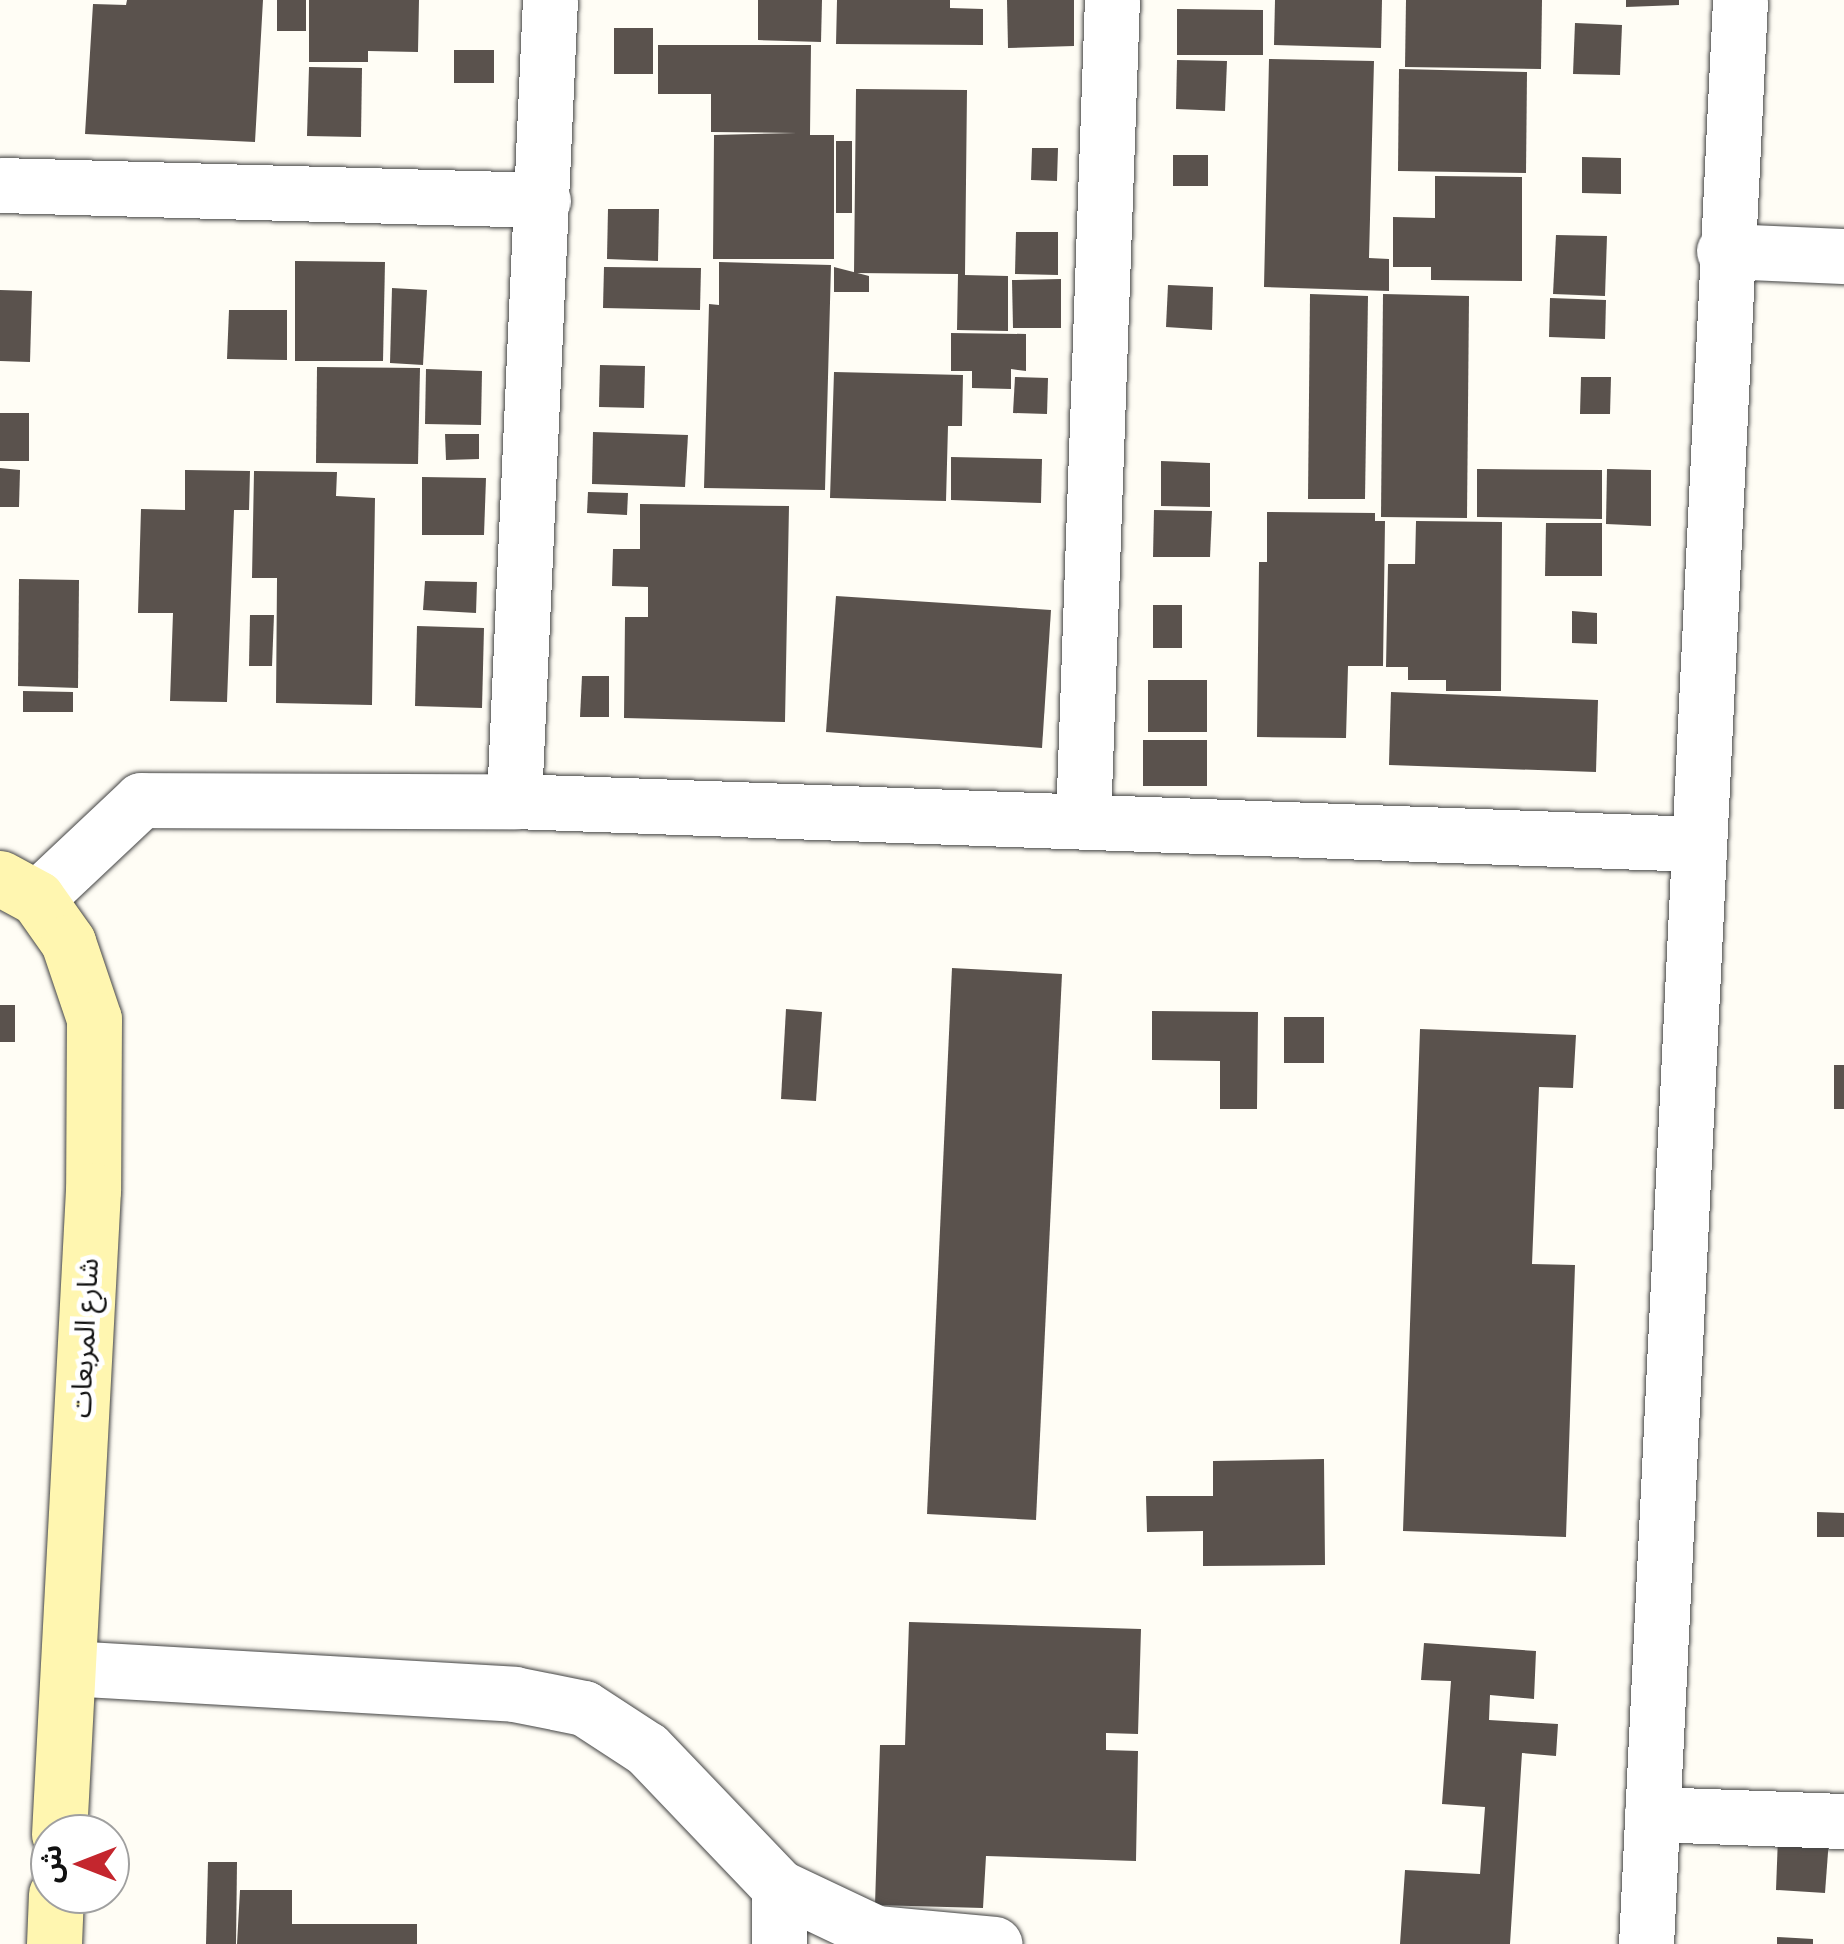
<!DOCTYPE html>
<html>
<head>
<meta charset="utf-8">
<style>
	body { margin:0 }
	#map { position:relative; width:1844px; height:1944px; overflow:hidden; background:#fffdf5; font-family:"Times New Roman","Noto Sans Arabic",serif }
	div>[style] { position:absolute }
	.building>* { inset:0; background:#5a524d }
	.roads { filter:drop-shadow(0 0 2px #444) drop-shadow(0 0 2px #444) }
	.street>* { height:55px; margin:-27.5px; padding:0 27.5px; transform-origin:27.5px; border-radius:27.5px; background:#fff }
	.secondary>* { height:55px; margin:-27.5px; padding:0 27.5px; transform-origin:27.5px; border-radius:27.5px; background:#fff6b0 }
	span { translate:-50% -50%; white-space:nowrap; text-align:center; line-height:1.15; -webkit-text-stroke:10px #fff; paint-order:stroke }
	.street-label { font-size:28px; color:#111 }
	.north { position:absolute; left:30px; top:1814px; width:100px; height:100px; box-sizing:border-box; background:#fff; border:2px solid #a0a0a0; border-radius:50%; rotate:270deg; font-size:28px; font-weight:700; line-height:40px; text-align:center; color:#111 }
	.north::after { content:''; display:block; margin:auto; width:35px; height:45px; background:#c4262e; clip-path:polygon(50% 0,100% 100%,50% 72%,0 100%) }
</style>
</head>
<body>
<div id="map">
	<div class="building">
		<i style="clip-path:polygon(127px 0,263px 0,255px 142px,85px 134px,93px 4px,126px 5px)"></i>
		<i style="clip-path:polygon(277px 0,306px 0,306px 31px,277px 31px)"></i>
		<i style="clip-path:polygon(309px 0,419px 0,418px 52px,368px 51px,368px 62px,309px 62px)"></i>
		<i style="clip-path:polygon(758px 0,822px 0,821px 42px,758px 40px)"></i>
		<i style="clip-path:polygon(837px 0,950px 0,950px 8px,983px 9px,983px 45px,836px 44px)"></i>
		<i style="clip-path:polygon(1007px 0,1074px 0,1074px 46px,1008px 48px)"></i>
		<i style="clip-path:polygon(1275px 0,1382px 0,1381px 48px,1274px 45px)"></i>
		<i style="clip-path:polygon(1406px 0,1542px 0,1541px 69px,1405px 67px)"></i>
		<i style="clip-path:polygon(1626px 0,1679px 0,1679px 5px,1626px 7px)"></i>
		<i style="clip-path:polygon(1177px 9px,1263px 10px,1263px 55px,1177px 55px)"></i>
		<i style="clip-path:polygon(1575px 23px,1622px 25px,1620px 75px,1573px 74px)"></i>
		<i style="clip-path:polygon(614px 28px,653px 28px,653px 74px,614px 74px)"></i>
		<i style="clip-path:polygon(658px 45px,811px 45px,810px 135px,834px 135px,834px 259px,713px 259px,714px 135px,797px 133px,711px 132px,711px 94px,658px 94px)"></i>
		<i style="clip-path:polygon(454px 50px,494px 50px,494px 83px,454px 83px)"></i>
		<i style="clip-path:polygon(1269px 59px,1374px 61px,1369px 258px,1389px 259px,1389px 291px,1264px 287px)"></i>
		<i style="clip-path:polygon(1177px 60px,1227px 61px,1225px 111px,1176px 109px)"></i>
		<i style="clip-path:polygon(309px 67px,362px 68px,361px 137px,307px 136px)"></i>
		<i style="clip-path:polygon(1399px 69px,1527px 72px,1526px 173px,1398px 171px)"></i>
		<i style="clip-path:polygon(856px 89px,967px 90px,965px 275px,1008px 276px,1008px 331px,957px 330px,958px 274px,854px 273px)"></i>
		<i style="clip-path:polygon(836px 141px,852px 141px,852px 213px,836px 213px)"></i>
		<i style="clip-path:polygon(1032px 148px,1058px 148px,1057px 181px,1031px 180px)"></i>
		<i style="clip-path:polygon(1173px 155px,1208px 155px,1208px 186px,1173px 186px)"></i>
		<i style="clip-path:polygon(1582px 157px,1621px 158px,1621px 194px,1582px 193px)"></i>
		<i style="clip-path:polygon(1435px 176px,1522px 177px,1522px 281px,1431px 280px,1431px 267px,1393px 267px,1393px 217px,1435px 218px)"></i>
		<i style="clip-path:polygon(608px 209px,659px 209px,658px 261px,607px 259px)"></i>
		<i style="clip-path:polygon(1016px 232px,1058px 232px,1058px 275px,1015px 274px)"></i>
		<i style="clip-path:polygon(1556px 235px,1607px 236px,1605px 296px,1553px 294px)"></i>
		<i style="clip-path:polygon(295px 261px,385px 262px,383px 361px,295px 361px)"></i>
		<i style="clip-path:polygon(719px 262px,831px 265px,825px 490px,704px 488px,709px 304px,719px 305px)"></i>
		<i style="clip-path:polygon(604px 267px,701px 268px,700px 310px,603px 308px)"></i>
		<i style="clip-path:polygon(834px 267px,869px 276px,869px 292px,834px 292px)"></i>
		<i style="clip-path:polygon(1061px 279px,1061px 328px,1013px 328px,1012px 280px)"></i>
		<i style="clip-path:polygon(1168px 285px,1213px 287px,1212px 330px,1166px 327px)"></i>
		<i style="clip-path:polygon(392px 288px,427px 290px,423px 365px,390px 363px)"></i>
		<i style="clip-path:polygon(0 290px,32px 291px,30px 362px,0 361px)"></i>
		<i style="clip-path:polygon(1310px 294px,1368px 296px,1365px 499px,1308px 499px)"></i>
		<i style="clip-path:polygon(1383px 294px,1469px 296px,1467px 518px,1381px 517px)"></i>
		<i style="clip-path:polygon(1550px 298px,1606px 300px,1605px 339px,1549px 337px)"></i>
		<i style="clip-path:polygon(229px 310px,287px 310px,287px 360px,227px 359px)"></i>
		<i style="clip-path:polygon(951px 333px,1026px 334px,1026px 371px,1011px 369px,1011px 389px,972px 388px,972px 371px,951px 371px)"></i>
		<i style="clip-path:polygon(600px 365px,645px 366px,644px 408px,599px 407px)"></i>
		<i style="clip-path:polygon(317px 367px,420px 368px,418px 464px,316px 463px)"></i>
		<i style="clip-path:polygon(426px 369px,482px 371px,481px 425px,425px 424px)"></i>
		<i style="clip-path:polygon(834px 372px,963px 375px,962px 426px,948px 426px,946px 501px,830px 498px)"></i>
		<i style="clip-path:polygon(1015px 377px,1048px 378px,1047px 414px,1013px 413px)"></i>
		<i style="clip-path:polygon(1581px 377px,1611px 377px,1610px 414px,1580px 414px)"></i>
		<i style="clip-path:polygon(0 413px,29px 413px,29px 461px,0 461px)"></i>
		<i style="clip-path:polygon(593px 432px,688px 435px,685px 487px,592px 484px)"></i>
		<i style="clip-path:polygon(445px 434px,479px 434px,479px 459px,446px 460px)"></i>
		<i style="clip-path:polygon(951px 457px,1042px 459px,1041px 503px,951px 500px)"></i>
		<i style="clip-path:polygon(1161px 461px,1210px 463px,1210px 507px,1161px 506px)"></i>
		<i style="clip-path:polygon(0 468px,20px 470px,19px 507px,0 507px)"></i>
		<i style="clip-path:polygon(1477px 469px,1602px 470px,1602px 519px,1477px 517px)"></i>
		<i style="clip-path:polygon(1607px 469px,1651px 470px,1651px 526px,1606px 524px)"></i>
		<i style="clip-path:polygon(185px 470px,250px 471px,249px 510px,234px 510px,227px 702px,170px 701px,173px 613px,138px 613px,141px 509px,185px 510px)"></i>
		<i style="clip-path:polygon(254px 471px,337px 472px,336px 496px,375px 498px,372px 705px,276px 703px,277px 578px,252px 578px)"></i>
		<i style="clip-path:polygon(422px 477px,486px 478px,484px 535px,422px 535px)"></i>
		<i style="clip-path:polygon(588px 492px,628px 493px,627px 515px,587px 513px)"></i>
		<i style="clip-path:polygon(640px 504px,789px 506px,785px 722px,624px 718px,625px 617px,648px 617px,648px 587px,612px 586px,613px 549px,640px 549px)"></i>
		<i style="clip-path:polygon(1154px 510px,1212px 511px,1210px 557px,1153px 557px)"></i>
		<i style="clip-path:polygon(1267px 512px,1375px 513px,1375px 521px,1385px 521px,1383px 666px,1348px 666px,1346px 738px,1257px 737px,1259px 562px,1267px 562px)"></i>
		<i style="clip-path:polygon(1416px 521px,1502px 522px,1501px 691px,1446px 691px,1446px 680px,1408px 680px,1408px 667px,1386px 667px,1388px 564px,1415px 564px)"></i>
		<i style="clip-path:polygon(1546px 523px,1602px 523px,1602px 576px,1545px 576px)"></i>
		<i style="clip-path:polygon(19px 579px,79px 580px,78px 688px,18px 686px)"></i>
		<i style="clip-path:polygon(425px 581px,477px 582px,476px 613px,423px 610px)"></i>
		<i style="clip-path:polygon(836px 596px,1051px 610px,1042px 748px,826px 732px)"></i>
		<i style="clip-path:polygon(1153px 605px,1182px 605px,1182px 648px,1153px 648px)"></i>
		<i style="clip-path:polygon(1572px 611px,1597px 613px,1597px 644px,1572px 643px)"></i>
		<i style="clip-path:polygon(250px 615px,274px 615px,272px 666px,249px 666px)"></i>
		<i style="clip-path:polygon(417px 626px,484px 628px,482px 708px,415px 706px)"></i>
		<i style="clip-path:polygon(582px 676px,609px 676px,609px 717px,580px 717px)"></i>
		<i style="clip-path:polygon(1148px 680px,1207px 680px,1207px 732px,1148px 732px)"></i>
		<i style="clip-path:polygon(23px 691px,73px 692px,73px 712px,23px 712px)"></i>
		<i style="clip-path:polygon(1391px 692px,1598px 700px,1596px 772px,1389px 765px)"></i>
		<i style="clip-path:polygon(1143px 740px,1207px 740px,1207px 786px,1143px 786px)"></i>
		<i style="clip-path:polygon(952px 968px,1062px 974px,1036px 1520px,927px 1514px)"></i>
		<i style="clip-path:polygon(0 1005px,15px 1005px,15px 1042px,0 1042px)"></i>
		<i style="clip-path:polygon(786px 1009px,822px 1012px,816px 1101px,781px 1099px)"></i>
		<i style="clip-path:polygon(1152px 1011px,1258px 1012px,1257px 1109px,1220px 1109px,1220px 1061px,1152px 1060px)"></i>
		<i style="clip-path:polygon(1284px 1017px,1324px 1017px,1324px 1063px,1284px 1063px)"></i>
		<i style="clip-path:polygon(1420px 1029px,1576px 1035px,1573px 1088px,1539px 1087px,1532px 1264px,1575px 1265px,1566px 1537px,1403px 1531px)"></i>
		<i style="clip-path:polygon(1834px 1065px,1844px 1065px,1844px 1109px,1834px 1109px)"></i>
		<i style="clip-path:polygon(1324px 1459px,1325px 1565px,1203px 1566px,1203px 1531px,1147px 1532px,1146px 1496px,1213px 1496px,1213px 1461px)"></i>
		<i style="clip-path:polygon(1817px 1512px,1844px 1513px,1844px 1537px,1817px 1537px)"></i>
		<i style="clip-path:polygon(909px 1622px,1141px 1629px,1138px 1734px,1106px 1733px,1106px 1750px,1138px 1751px,1136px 1861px,986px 1856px,983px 1908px,875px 1905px,880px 1745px,905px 1745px)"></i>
		<i style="clip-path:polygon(1424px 1643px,1536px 1651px,1534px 1699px,1490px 1695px,1489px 1720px,1558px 1724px,1556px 1756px,1522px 1753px,1510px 1944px,1400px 1944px,1405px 1870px,1480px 1874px,1485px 1807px,1442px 1804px,1451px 1681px,1421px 1680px)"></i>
		<i style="clip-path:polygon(1778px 1837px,1829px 1839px,1825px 1893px,1776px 1890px)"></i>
		<i style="clip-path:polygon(208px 1862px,237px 1862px,236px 1944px,206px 1944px)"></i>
		<i style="clip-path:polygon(240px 1890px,292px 1890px,292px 1924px,417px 1924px,417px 1944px,237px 1944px)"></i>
		<i style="clip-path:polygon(1777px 1937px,1813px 1939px,1813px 1944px,1777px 1944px)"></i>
	</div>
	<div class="roads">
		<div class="street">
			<i style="left:0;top:185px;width:543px;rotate:1.58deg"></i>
			<i style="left:1724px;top:251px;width:120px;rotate:2.4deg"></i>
			<i style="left:514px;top:801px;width:802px;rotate:-87.43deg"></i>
			<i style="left:1083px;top:821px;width:822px;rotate:-87.98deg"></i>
			<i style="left:37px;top:898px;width:143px;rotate:-43.3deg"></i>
			<i style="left:141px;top:800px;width:373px;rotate:0.2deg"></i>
			<i style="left:514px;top:801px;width:1183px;rotate:2.08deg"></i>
			<i style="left:68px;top:1668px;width:447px;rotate:3.3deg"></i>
			<i style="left:514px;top:1694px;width:71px;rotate:11.3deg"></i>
			<i style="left:584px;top:1708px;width:75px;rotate:33.1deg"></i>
			<i style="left:647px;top:1749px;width:191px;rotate:46.3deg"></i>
			<i style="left:779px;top:1887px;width:107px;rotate:25.4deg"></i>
			<i style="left:876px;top:1933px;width:119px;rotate:5.3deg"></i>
			<i style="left:1652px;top:1814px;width:192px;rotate:2.1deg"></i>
			<i style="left:779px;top:1887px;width:57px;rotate:90deg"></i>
			<i style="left:1646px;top:1944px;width:1946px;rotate:-87.23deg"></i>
		</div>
		<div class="secondary">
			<i style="left:0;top:878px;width:42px;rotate:28.4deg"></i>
			<i style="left:37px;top:898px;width:54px;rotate:54.8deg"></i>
			<i style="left:68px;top:942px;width:81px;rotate:71.3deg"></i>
			<i style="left:94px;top:1019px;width:171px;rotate:90.3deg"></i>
			<i style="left:93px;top:1190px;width:645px;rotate:93.02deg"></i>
			<i style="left:54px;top:1944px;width:50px;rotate:-87.7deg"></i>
		</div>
	</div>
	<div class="street-label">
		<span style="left:85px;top:1338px;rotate:-87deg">شارع المربعات</span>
	</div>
	<div class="north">ش</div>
</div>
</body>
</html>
